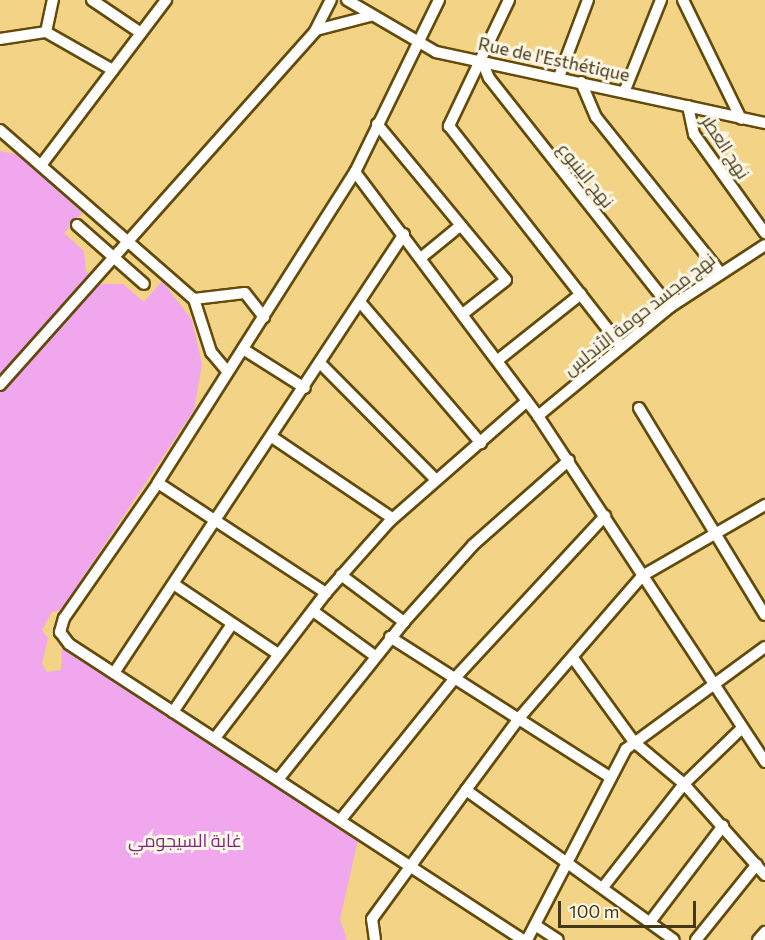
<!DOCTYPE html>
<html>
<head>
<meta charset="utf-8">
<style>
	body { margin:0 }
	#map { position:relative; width:765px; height:940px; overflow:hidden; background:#f3d386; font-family:Commissioner,Cairo,sans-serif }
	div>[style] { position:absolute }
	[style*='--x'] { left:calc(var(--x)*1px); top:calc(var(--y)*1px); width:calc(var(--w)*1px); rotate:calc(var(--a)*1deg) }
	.green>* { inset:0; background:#f0a7ed }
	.roads { filter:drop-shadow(2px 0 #624b0b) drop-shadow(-2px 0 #624b0b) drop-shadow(0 2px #624b0b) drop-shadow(0 -2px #624b0b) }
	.minor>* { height:10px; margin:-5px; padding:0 5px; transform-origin:5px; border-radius:5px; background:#fff }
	span { translate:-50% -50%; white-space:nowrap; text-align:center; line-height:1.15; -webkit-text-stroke:6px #fdf7e8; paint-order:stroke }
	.street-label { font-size:18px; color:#453818 }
	.park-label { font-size:18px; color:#7c287c }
	.scale { position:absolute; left:558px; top:901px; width:138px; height:27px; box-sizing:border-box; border:3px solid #453818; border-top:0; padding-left:8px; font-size:18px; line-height:21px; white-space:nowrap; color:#453818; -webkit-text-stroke:4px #fdf7e8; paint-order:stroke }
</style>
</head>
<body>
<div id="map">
	<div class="green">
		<div style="clip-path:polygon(0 151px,24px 156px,82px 213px,64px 233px,84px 251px,86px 271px,98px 284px,123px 284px,144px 302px,162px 281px,192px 320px,202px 364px,194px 410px,61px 610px,52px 612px,42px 630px,48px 638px,42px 664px,47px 672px,61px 670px,62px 647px,361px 827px,340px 919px,347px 940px,0 940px)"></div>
	</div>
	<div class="roads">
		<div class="minor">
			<div style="--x:92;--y:0;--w:59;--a:34"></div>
			<div style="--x:347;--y:0;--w:103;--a:30.3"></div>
			<div style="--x:436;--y:52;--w:337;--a:12.2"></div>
			<div style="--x:439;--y:0;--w:191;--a:116"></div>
			<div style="--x:355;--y:172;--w:368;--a:122.4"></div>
			<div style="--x:158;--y:483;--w:165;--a:124.8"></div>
			<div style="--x:64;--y:618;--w:15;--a:106"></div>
			<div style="--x:60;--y:632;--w:15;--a:53"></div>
			<div style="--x:69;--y:644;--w:542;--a:33.1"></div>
			<div style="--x:509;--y:0;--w:140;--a:115.5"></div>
			<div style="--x:449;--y:126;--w:279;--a:52"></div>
			<div style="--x:683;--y:0;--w:132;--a:64"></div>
			<div style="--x:316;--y:30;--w:56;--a:-14.5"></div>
			<div style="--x:46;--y:32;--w:33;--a:-78"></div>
			<div style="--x:0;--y:39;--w:47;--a:-8.7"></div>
			<div style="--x:46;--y:32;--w:77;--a:29.6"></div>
			<div style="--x:482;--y:61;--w:18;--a:68"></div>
			<div style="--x:489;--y:78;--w:292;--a:51.7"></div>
			<div style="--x:559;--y:77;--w:82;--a:-69.4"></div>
			<div style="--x:581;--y:82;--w:38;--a:67"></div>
			<div style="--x:596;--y:117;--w:197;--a:51.4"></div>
			<div style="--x:625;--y:90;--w:97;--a:-68.2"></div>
			<div style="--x:688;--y:106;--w:29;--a:78"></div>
			<div style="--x:694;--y:134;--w:122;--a:54.4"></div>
			<div style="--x:377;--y:124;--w:202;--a:50.4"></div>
			<div style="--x:506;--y:280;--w:53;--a:141.8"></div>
			<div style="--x:0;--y:130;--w:257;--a:41.1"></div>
			<div style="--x:194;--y:299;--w:56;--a:72.2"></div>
			<div style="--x:211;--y:352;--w:25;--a:50"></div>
			<div style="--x:42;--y:164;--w:206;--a:-52.9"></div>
			<div style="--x:355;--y:172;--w:305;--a:53.1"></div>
			<div style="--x:538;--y:416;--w:414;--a:56.7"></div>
			<div style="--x:77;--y:225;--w:89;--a:41.4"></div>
			<div style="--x:422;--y:257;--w:50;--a:-39.4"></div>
			<div style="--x:194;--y:299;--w:51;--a:-6.7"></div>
			<div style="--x:245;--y:293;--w:31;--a:52"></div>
			<div style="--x:360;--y:302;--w:186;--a:49.4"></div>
			<div style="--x:243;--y:349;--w:73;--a:32.2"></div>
			<div style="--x:498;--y:360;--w:106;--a:-38.5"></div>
			<div style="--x:321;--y:364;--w:163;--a:45.2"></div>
			<div style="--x:0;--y:385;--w:474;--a:-48.3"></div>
			<div style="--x:315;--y:31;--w:35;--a:-63"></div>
			<div style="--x:639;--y:408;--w:242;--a:58.7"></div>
			<div style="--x:538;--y:416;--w:171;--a:-39.5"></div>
			<div style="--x:670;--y:307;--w:113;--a:-33.1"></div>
			<div style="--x:272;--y:437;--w:145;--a:34"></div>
			<div style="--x:158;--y:483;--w:201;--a:33.2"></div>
			<div style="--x:341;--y:575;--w:79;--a:36.7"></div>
			<div style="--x:175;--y:585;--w:124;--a:33.8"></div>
			<div style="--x:313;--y:611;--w:77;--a:36"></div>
			<div style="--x:390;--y:637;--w:261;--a:32.5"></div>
			<div style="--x:573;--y:658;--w:104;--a:54"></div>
			<div style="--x:634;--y:742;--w:65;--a:40"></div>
			<div style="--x:684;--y:784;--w:122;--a:48.3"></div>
			<div style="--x:114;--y:673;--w:526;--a:-56.55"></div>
			<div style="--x:173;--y:712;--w:106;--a:-56.2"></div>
			<div style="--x:215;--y:738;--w:183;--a:-52.6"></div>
			<div style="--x:326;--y:593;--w:96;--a:-48.4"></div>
			<div style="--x:390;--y:521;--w:182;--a:-41.2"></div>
			<div style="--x:280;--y:777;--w:198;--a:-51.3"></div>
			<div style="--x:404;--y:622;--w:103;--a:-48.1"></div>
			<div style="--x:473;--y:545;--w:128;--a:-41.5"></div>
			<div style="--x:466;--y:790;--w:256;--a:35.8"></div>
			<div style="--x:342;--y:818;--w:180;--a:-51.1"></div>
			<div style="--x:455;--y:678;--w:221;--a:-47.2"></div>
			<div style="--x:604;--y:886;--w:130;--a:-51.9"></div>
			<div style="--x:684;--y:784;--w:78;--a:-44"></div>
			<div style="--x:650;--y:922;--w:121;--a:-52.8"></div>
			<div style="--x:535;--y:925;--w:27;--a:33"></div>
			<div style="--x:375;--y:940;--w:21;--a:-98"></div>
			<div style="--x:372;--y:919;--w:160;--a:-53.9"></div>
			<div style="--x:466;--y:790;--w:91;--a:-53.5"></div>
			<div style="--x:520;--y:717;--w:186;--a:-49.1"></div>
			<div style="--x:642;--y:576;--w:142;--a:-30"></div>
			<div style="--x:527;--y:940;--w:215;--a:-62.6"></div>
			<div style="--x:626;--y:749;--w:172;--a:-36.3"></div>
			<div style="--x:696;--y:940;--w:97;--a:-51.2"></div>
			<div style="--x:758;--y:940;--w:11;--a:-49"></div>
		</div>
	</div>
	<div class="street-label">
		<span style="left:554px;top:59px;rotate:12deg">Rue de l'Esthétique</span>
		<span style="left:726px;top:147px;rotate:57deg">نهج العطر</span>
		<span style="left:586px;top:175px;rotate:51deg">نهج الينبوع</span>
		<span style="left:639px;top:314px;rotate:-38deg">نهج مجسد حومة الأندلس</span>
	</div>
	<div class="park-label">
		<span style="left:185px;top:840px">غابة السيجومي</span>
	</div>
	<div class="scale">100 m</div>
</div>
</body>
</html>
